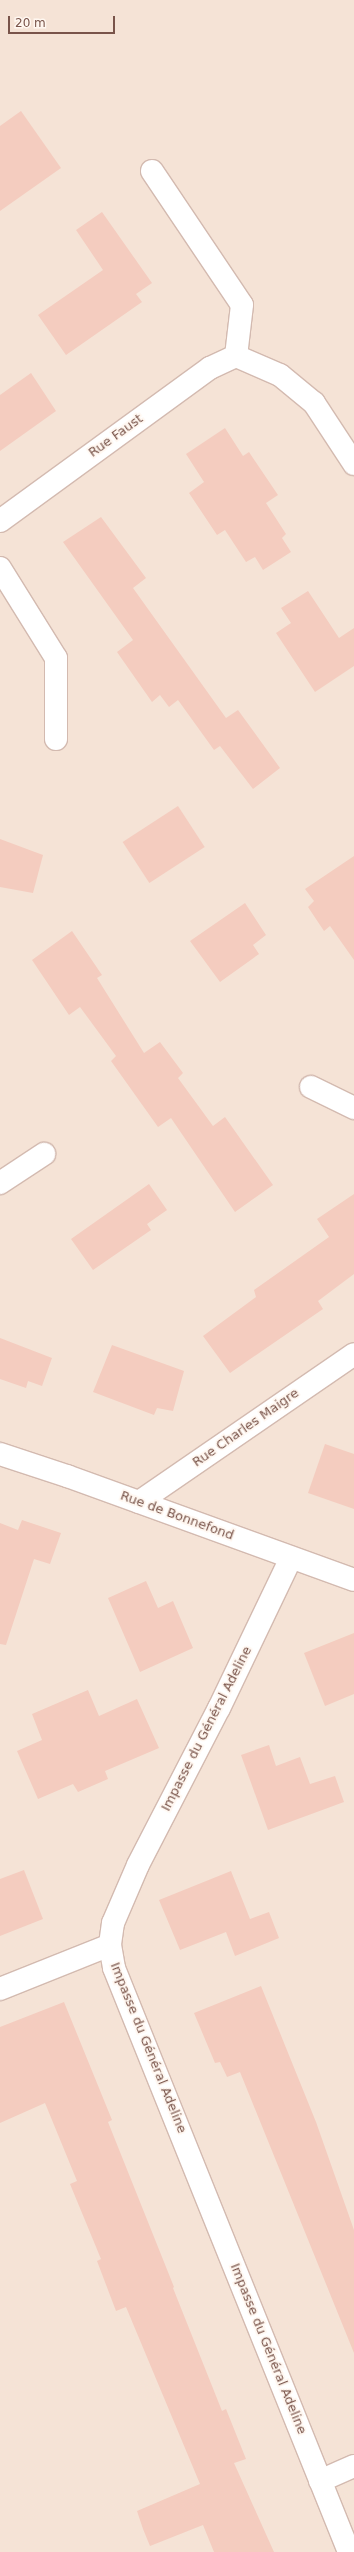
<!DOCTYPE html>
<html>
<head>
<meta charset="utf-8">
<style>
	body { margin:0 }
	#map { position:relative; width:354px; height:2552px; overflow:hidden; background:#fdf2e8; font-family:"DejaVu Sans",sans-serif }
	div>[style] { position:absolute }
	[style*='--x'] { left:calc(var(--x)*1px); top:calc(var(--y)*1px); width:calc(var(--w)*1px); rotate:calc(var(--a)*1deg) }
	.residential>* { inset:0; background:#f5e3d6; transform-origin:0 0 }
	.building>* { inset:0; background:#f4ccbf; transform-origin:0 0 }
	.roads { filter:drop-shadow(1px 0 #d3bab0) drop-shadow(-1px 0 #d3bab0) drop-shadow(0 1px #d3bab0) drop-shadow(0 -1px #d3bab0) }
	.minor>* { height:22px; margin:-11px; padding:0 11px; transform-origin:11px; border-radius:11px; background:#fff }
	span { translate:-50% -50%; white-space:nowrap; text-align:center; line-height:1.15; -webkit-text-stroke:3.5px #fff7f0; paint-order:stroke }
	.street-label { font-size:13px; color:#79544a }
	.scale { position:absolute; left:8px; top:16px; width:107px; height:18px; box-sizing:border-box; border:2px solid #79544a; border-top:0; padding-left:5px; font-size:12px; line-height:14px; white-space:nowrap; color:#79544a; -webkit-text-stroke:3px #fff7f0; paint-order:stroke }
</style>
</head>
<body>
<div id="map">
	<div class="residential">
		<div style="left:0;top:0;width:354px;height:2552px"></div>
	</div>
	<div class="building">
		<div style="clip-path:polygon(21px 111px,61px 168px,0 211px,0 126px)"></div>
		<div style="clip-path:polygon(102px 212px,152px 283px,136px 294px,142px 302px,66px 355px,38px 315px,103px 270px,76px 230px)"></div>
		<div style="clip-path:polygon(31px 373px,56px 411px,0 451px,0 395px)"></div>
		<div style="clip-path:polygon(225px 428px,243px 456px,249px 452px,278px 495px,266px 503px,286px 534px,282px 538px,291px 552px,263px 570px,255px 557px,246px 562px,225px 530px,217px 535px,189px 493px,204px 482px,186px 454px)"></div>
		<div style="clip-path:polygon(101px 517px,146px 578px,133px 588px,226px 718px,238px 710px,280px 768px,253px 789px,220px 746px,214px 750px,178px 700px,169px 707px,160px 695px,152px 702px,117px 652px,133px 640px,63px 542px)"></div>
		<div style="clip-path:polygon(308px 591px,339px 638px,354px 628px,354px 666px,315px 692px,276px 633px,291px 623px,281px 608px)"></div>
		<div style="left:178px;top:806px;width:49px;height:66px;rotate:57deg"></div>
		<div style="clip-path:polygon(0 839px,43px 855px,33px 893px,0 887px)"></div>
		<div style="clip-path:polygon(354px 856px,354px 960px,330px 926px,324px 931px,308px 907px,314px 901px,305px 889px)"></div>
		<div style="clip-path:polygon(245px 903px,266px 935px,253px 945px,259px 954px,220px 982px,190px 941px)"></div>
		<div style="clip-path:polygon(72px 931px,102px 975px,97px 978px,144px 1053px,160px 1042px,183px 1073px,178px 1078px,213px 1126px,225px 1117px,273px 1185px,235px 1212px,171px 1118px,158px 1127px,111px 1061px,116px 1056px,80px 1007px,69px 1015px,32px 960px)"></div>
		<div style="clip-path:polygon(149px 1184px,167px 1210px,147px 1224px,151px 1230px,93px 1270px,71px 1239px)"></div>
		<div style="clip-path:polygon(354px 1194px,354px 1274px,318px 1301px,323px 1309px,230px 1373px,203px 1336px,256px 1297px,254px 1290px,329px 1237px,317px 1219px)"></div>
		<div style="clip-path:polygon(0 1338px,52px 1358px,42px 1386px,28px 1381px,26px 1388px,0 1379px)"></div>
		<div style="clip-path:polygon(112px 1345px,184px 1371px,173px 1411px,157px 1408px,154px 1415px,93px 1392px)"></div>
		<div style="clip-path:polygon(325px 1444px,354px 1454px,354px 1509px,308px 1493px)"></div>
		<div style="clip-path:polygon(22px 1520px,61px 1533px,50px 1564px,34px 1559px,6px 1645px,0 1644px,0 1523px,18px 1530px)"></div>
		<div style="clip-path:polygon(146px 1581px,158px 1608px,173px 1601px,193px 1648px,140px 1672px,108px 1598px)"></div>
		<div style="clip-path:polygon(354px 1633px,354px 1694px,325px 1706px,304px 1653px)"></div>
		<div style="clip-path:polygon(88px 1690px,99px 1716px,137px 1699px,159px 1748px,105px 1771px,108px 1779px,78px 1792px,73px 1784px,38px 1799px,17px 1751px,42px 1740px,32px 1714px)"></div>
		<div style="clip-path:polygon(269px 1745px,276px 1766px,300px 1757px,310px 1784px,335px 1776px,344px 1802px,268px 1830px,241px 1755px)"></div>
		<div style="clip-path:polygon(24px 1870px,43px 1919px,0 1936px,0 1879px)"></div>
		<div style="clip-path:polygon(231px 1871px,250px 1919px,269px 1912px,279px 1938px,235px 1956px,226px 1932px,180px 1950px,159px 1900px)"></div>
		<div style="clip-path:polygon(261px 1986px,316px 2122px,354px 2230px,354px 2353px,240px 2072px,227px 2077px,220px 2062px,215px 2063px,194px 2013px)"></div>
		<div style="clip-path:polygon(64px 2002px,112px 2120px,108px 2122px,174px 2287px,173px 2288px,222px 2411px,226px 2409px,246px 2459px,234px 2463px,274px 2552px,214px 2552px,203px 2525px,150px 2546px,143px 2529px,137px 2511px,200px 2484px,126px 2307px,116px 2311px,97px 2261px,101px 2259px,70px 2184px,77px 2181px,45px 2103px,0 2123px,0 2027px)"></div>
	</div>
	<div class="roads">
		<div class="minor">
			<div style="--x:152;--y:171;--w:161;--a:56.1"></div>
			<div style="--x:242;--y:305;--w:51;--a:96.7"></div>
			<div style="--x:236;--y:356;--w:48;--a:23.4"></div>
			<div style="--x:280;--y:375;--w:44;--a:39.5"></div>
			<div style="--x:314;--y:403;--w:73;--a:56.7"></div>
			<div style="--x:0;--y:521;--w:260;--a:-36.1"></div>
			<div style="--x:210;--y:368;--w:29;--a:-25"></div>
			<div style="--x:0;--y:568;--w:106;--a:58.1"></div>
			<div style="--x:56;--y:658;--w:81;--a:90"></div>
			<div style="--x:311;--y:1087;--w:48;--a:26"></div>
			<div style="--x:0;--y:1183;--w:53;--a:-33.4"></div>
			<div style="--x:0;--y:1454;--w:71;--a:18.2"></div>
			<div style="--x:67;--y:1476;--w:305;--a:19.9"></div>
			<div style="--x:139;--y:1502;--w:261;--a:-34.5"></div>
			<div style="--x:291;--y:1558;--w:166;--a:115.6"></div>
			<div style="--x:219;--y:1708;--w:177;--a:117.3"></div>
			<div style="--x:138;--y:1865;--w:63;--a:113.3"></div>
			<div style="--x:113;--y:1923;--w:22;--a:98"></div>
			<div style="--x:110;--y:1945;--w:23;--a:80"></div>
			<div style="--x:114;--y:1968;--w:630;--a:68.08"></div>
			<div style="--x:0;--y:1989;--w:118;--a:-21.8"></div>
			<div style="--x:320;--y:2481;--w:37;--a:-24"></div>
		</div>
	</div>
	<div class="street-label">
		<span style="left:116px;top:436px;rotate:-36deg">Rue Faust</span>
		<span style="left:246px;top:1428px;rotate:-35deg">Rue Charles Maigre</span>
		<span style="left:177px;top:1516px;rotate:20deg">Rue de Bonnefond</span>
		<span style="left:207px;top:1729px;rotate:-63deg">Impasse du Général Adeline</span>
		<span style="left:148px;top:2048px;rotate:68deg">Impasse du Général Adeline</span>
		<span style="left:268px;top:2349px;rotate:68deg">Impasse du Général Adeline</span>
	</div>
	<div class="scale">20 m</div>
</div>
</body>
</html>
